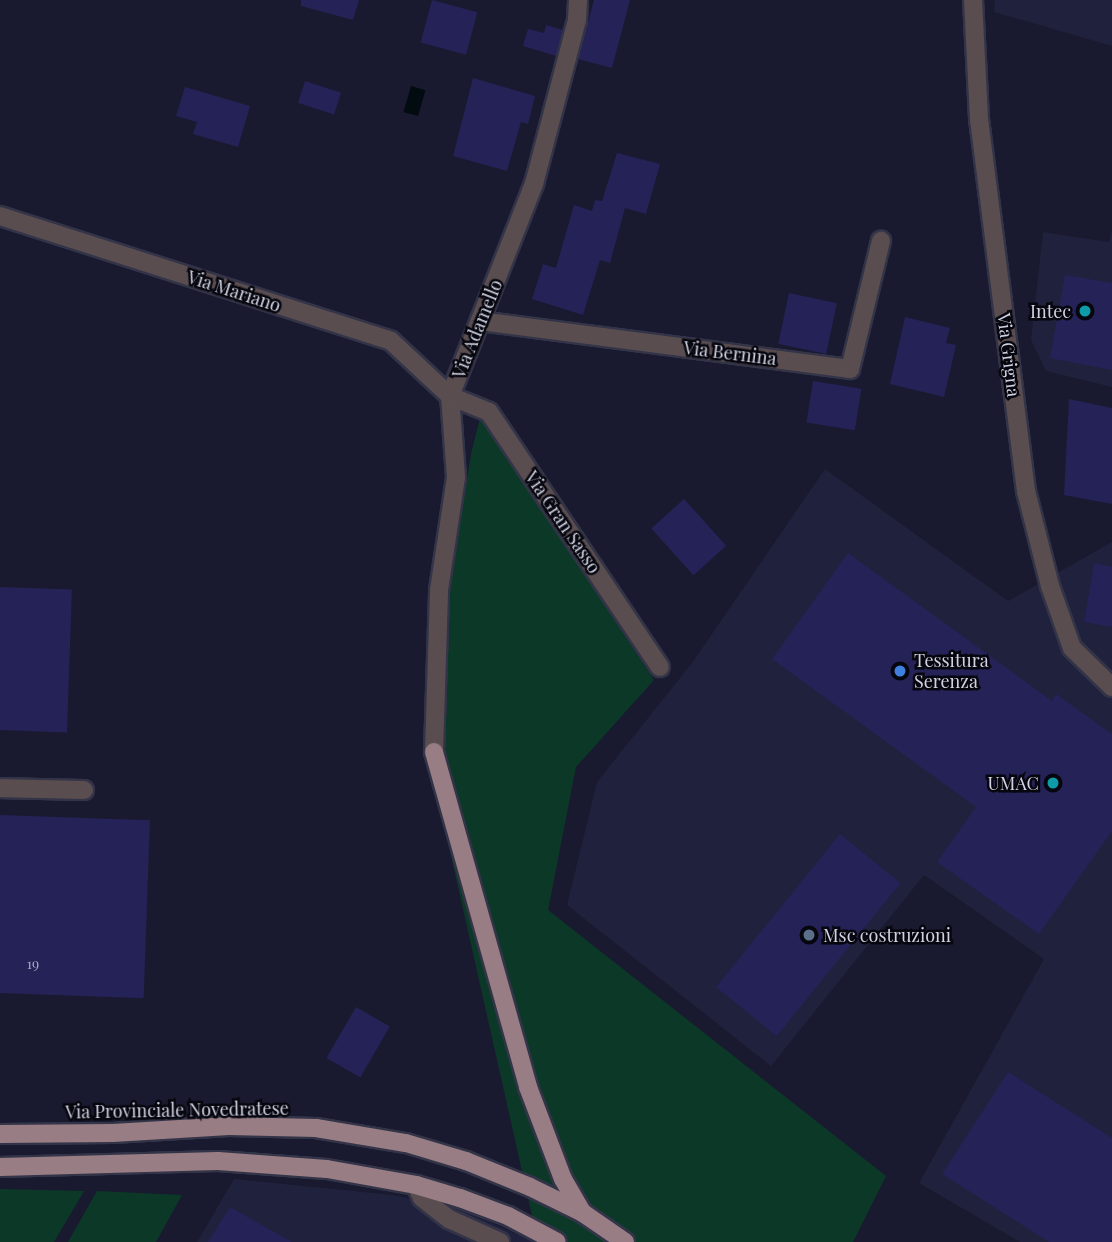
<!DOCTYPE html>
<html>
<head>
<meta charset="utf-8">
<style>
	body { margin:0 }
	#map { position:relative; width:1112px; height:1242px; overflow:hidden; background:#191a2f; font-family:"Playfair Display",serif }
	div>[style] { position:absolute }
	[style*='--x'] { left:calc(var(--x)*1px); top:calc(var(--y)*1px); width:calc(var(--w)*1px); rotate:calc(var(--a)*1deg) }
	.built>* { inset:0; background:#20213c }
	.green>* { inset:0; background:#0c3927 }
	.water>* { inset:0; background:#020b0f; transform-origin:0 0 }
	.building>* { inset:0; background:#252257; transform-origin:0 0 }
	.roads { filter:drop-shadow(2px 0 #333448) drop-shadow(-2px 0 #333448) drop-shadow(0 2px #333448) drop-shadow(0 -2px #333448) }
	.minor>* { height:18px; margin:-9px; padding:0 9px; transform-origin:9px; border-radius:9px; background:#5a4d50 }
	.major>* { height:18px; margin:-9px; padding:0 9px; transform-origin:9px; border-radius:9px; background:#987d84 }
	.dots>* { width:19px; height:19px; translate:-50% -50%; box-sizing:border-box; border:4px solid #06060f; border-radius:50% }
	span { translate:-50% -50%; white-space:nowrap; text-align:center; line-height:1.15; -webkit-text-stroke:5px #06060f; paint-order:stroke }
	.number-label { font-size:14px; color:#a5a6be }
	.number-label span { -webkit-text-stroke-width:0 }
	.street-label { font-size:18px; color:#d0d2e1 }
	.poi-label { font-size:18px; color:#d0d2e1 }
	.right { translate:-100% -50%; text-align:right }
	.left { translate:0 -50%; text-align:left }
</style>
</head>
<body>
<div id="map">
	<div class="built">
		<div style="clip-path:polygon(995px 0,1112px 0,1112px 46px,994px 12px)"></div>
		<div style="clip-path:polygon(1112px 230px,1112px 387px,1046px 371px,1031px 340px,1043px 232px,1109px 242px)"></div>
		<div style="clip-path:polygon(825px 469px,1008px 601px,1112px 542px,1112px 1242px,1020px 1242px,919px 1183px,1044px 959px,924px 875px,771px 1066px,567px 905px,597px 782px,692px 663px)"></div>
		<div style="clip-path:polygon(234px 1179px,393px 1195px,462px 1209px,533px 1242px,197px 1242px)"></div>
	</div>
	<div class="green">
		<div style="clip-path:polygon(480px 418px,654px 680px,576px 767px,548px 910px,886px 1176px,853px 1242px,538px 1242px,425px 740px,471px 454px)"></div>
		<div style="clip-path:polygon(0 1189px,84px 1191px,54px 1242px,0 1242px)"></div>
		<div style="clip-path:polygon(97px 1191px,182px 1195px,156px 1242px,68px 1242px)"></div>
	</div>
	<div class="water">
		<div style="left:411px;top:86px;width:15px;height:27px;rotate:16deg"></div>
	</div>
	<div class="building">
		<div style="clip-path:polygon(301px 0,359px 0,353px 20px,301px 6px)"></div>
		<div style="left:432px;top:0;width:47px;height:44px;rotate:15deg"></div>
		<div style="clip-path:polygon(594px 0,630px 0,612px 68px,578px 59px)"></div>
		<div style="clip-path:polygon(546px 25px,563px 30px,556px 56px,523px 46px,528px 29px,544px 33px)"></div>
		<div style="clip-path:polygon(473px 78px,535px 96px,528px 124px,521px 122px,507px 171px,453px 156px)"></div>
		<div style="left:305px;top:81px;width:38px;height:23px;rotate:18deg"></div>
		<div style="clip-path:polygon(185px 87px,250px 106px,238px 147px,193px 134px,197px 122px,176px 116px)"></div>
		<div style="clip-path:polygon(617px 153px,660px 164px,646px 214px,625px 208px,610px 263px,600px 260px,583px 315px,532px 299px,543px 264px,556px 268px,574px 205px,592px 211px,595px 200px,602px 201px)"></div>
		<div style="clip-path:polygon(1065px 275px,1112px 283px,1112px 370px,1050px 358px)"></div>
		<div style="left:789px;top:293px;width:49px;height:52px;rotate:12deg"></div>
		<div style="clip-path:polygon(905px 317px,950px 328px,946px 343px,956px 345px,944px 397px,890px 384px)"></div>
		<div style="left:813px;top:381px;width:49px;height:42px;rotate:9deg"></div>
		<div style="clip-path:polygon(1069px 399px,1112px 408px,1112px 504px,1064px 495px)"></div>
		<div style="left:684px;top:499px;width:63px;height:44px;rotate:48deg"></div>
		<div style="clip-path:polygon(848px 553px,1052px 701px,1056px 694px,1112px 734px,1112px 831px,1039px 934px,937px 862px,976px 807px,772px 659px)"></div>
		<div style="clip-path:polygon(1094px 563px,1112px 567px,1112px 627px,1084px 622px)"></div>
		<div style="left:0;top:587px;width:72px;height:143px;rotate:2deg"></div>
		<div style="left:0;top:815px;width:150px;height:178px;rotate:2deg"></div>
		<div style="left:840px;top:834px;width:78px;height:197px;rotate:39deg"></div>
		<div style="left:356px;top:1007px;width:39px;height:59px;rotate:30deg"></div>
		<div style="clip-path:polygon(1008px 1072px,1112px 1138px,1112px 1242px,1049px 1242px,942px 1174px)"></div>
		<div style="clip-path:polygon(230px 1207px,292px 1242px,208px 1242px)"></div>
	</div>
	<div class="roads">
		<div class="minor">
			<div style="--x:973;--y:0;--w:119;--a:87.1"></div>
			<div style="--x:979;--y:119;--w:375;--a:82.8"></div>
			<div style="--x:1026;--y:491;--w:98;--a:75.8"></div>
			<div style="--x:1050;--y:586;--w:66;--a:70.5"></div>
			<div style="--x:1072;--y:648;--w:56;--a:44.3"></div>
			<div style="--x:0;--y:216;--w:410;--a:17.7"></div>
			<div style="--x:391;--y:341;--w:81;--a:43"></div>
			<div style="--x:450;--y:396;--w:42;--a:22.3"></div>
			<div style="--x:489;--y:412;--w:307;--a:56.2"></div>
			<div style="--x:480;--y:321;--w:373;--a:7.4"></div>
			<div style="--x:850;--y:369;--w:132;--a:-76.4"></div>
			<div style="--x:434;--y:752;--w:162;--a:-88.2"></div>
			<div style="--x:439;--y:590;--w:114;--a:-81.4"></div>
			<div style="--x:456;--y:477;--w:81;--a:-94.2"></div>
			<div style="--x:450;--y:396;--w:228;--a:-68.4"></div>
			<div style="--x:534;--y:184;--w:170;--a:-75.3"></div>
			<div style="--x:577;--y:20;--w:20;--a:-87"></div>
			<div style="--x:0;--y:788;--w:84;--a:1.4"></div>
			<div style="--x:416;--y:1185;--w:14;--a:65"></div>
			<div style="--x:422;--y:1198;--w:34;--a:38"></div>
			<div style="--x:449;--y:1219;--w:56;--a:24.3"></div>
		</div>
		<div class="major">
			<div style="--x:434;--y:752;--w:348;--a:74.3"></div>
			<div style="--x:528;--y:1087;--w:98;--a:69.2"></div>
			<div style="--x:563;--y:1179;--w:39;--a:60"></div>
			<div style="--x:0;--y:1134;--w:113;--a:-0.5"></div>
			<div style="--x:113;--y:1133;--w:116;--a:-3.5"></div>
			<div style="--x:229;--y:1126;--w:87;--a:1.3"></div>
			<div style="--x:316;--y:1128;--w:91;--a:9.5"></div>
			<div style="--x:406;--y:1143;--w:63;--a:16.7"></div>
			<div style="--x:466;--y:1161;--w:69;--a:22.1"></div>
			<div style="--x:530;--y:1187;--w:59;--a:26.1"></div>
			<div style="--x:583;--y:1213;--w:51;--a:34.6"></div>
			<div style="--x:0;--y:1167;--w:218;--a:-1.6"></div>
			<div style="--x:218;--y:1161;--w:109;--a:4.2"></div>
			<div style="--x:327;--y:1169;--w:90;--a:10.2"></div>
			<div style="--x:416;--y:1185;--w:46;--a:16.5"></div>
			<div style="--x:460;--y:1198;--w:51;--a:20.6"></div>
			<div style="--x:508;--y:1216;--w:55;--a:28"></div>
		</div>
	</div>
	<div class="dots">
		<div style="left:1085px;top:311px;background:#0f9aa8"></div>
		<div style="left:900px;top:671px;background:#3f7fe0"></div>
		<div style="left:1053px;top:783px;background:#0f9aa8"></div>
		<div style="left:809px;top:935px;background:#5c6f8a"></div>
	</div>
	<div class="number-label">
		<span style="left:33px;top:964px">19</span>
	</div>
	<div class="street-label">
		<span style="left:234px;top:291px;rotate:18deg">Via Mariano</span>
		<span style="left:477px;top:329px;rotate:-68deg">Via Adamello</span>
		<span style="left:730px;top:353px;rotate:7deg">Via Bernina</span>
		<span style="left:1009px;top:355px;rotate:83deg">Via Grigna</span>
		<span style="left:563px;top:522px;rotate:56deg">Via Gran Sasso</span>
		<span style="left:177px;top:1110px;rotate:-1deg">Via Provinciale Novedratese</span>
	</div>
	<div class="poi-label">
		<span class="right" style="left:1071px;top:311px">Intec</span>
		<span class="left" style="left:914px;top:671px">Tessitura<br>Serenza</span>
		<span class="right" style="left:1039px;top:783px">UMAC</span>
		<span class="left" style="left:823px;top:935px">Msc costruzioni</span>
	</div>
</div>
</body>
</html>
